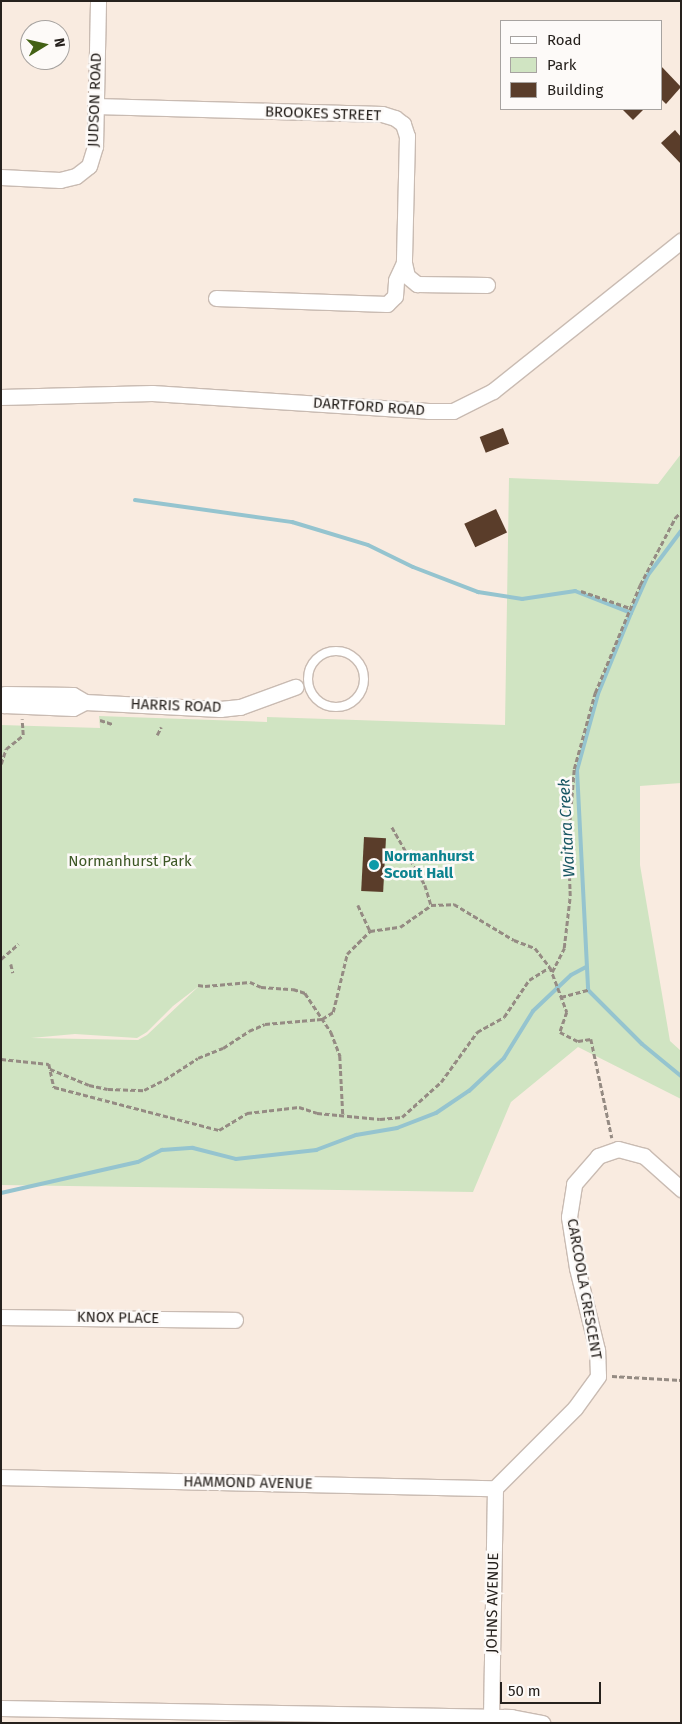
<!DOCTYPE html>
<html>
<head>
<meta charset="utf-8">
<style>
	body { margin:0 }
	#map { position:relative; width:682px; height:1724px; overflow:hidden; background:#f9ebe0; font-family:"Fira Sans",sans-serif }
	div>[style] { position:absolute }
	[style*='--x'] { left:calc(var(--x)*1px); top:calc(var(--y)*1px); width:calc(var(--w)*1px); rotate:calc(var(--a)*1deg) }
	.green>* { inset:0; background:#d0e4c2 }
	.stream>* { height:4px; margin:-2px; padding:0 2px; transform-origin:2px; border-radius:2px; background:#95c4cf }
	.building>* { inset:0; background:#5a3d2a; transform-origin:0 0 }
	.path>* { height:2.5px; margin-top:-1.25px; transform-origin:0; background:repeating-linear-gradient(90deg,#958b83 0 5px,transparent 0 7.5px) }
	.roads { filter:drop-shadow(1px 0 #c9bbb2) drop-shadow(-1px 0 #c9bbb2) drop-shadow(0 1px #c9bbb2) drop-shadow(0 -1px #c9bbb2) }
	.service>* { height:8px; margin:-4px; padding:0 4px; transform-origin:4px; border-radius:4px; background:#fff }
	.service>.ring { margin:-4px; padding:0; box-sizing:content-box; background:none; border:8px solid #fff; border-radius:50% }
	.minor>* { height:15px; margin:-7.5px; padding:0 7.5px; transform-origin:7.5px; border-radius:7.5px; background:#fff }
	.dots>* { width:14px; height:14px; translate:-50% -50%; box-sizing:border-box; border:2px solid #fdfaf8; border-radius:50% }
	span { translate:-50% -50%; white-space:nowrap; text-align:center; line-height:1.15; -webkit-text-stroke:5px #fdfaf8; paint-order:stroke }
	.street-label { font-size:15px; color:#26211d }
	.culture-label { font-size:15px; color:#0d838f; font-weight:700 }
	.left { translate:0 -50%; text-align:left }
	.park-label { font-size:15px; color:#3d5725 }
	.water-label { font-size:16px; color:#165562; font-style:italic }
	.frame { position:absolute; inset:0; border:2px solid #26211d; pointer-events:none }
	.legend { position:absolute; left:500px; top:20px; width:162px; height:90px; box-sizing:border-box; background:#fdfaf8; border:1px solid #a7a3a0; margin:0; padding:6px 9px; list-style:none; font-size:15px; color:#26211d }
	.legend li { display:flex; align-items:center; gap:10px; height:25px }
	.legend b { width:25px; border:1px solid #a7a3a0 }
	.north { position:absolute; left:20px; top:20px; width:50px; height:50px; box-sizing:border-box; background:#fdfaf8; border:1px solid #a7a3a0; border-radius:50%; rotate:81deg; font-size:14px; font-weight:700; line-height:20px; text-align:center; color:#26211d }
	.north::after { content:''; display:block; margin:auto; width:18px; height:22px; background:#436114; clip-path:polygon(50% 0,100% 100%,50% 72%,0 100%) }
	.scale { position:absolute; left:500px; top:1682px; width:101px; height:22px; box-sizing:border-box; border:2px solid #26211d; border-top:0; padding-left:6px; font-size:15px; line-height:18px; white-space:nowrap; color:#26211d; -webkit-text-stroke:4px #fdfaf8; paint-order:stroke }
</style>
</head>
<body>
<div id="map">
	<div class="green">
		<div style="clip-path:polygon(evenodd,681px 454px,681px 783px,640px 786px,640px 865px,670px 1041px,681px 1051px,681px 1099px,578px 1047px,511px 1102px,473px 1192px,1px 1185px,1px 725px,100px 728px,99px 716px,267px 722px,267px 717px,505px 725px,509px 478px,658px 484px,681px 454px,199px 986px,147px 1035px,138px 1040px,31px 1038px,75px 1034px,137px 1038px,147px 1032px,173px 1006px,199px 986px)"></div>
	</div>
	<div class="stream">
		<div style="--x:135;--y:500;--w:159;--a:8"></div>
		<div style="--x:292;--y:522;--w:79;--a:16.8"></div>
		<div style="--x:368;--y:545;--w:50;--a:26.1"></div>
		<div style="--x:413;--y:567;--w:70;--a:21"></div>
		<div style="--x:478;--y:592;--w:45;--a:9"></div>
		<div style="--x:522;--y:599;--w:54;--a:-8.6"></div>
		<div style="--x:575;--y:591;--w:60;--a:21.4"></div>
		<div style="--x:681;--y:531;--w:55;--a:126.9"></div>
		<div style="--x:648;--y:575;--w:42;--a:114.1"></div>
		<div style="--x:631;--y:613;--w:87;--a:112.2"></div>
		<div style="--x:598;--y:694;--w:79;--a:105.4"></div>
		<div style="--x:577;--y:770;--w:220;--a:87.1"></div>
		<div style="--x:588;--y:990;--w:76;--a:45"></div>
		<div style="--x:642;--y:1044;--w:50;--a:39.4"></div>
		<div style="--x:1;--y:1193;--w:140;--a:-12.8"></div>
		<div style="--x:138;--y:1162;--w:27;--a:-27"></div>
		<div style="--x:162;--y:1150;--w:31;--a:-4"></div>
		<div style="--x:193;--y:1148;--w:44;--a:14.3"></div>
		<div style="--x:236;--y:1159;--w:81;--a:-6.4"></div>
		<div style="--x:316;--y:1150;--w:43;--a:-20.6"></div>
		<div style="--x:356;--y:1135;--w:42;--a:-9.7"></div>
		<div style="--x:397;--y:1128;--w:42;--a:-21"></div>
		<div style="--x:436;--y:1113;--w:40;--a:-34"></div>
		<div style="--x:469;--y:1091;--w:48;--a:-43.3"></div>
		<div style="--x:504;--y:1058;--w:55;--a:-58.3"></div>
		<div style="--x:533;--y:1011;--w:52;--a:-43.5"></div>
		<div style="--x:571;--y:975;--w:17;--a:-28"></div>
	</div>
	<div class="building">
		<div style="clip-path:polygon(661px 66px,681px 87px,666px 104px,661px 99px)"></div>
		<div style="clip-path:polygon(622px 109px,644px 109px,633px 120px)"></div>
		<div style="clip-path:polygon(675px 130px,681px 137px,681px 164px,661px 143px)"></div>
		<div style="left:503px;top:428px;width:17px;height:25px;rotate:69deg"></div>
		<div style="left:496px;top:509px;width:26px;height:35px;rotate:65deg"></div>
		<div style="left:364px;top:837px;width:22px;height:54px;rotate:3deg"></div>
	</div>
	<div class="path">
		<div style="--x:581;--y:591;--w:52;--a:19.1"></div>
		<div style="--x:100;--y:720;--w:13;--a:18"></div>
		<div style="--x:157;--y:735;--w:9;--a:-63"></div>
		<div style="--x:1;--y:764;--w:16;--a:-72"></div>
		<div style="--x:6;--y:749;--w:22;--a:-39"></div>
		<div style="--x:23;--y:735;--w:16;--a:-94"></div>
		<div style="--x:392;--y:827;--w:67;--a:60.4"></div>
		<div style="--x:425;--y:885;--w:21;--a:73"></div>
		<div style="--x:431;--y:905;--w:23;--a:-2"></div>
		<div style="--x:454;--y:904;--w:70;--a:31"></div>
		<div style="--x:514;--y:940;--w:22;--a:21"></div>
		<div style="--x:535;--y:948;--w:24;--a:52"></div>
		<div style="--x:550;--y:967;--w:48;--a:69.3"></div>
		<div style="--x:567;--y:1012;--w:21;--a:109"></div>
		<div style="--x:560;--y:1032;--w:20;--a:27"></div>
		<div style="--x:578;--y:1041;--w:13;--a:-9"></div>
		<div style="--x:591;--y:1039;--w:101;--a:78"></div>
		<div style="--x:358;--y:905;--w:29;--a:65"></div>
		<div style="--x:1;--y:959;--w:23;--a:-41"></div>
		<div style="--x:11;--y:964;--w:9;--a:77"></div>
		<div style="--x:552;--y:972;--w:27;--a:-63"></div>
		<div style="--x:564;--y:948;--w:52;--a:-83.4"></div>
		<div style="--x:570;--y:896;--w:54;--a:-92.1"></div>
		<div style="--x:568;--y:842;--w:73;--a:-85.3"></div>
		<div style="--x:574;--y:769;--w:79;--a:-74.6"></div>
		<div style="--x:595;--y:693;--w:117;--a:-67.4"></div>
		<div style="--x:640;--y:585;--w:76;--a:-62.4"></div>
		<div style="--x:675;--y:518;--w:8;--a:-45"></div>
		<div style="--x:198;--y:985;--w:7;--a:8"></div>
		<div style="--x:205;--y:986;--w:45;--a:-5.1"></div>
		<div style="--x:250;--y:982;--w:12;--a:24"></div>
		<div style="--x:261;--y:987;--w:32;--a:4"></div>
		<div style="--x:293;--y:989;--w:13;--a:18"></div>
		<div style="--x:305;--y:993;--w:47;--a:56.3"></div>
		<div style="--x:331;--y:1032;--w:26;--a:69"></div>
		<div style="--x:340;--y:1056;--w:59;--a:87.1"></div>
		<div style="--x:561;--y:997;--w:28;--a:-15"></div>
		<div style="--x:1;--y:1059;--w:48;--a:5.9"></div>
		<div style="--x:49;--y:1064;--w:24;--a:78"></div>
		<div style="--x:54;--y:1087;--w:171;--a:14.6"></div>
		<div style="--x:219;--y:1130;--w:33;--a:-31"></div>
		<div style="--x:247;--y:1113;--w:52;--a:-6.6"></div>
		<div style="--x:299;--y:1107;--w:19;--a:18"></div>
		<div style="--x:317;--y:1113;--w:63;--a:5.4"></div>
		<div style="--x:380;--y:1119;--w:22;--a:-5"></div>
		<div style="--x:402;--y:1117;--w:52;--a:-41.9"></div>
		<div style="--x:441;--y:1082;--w:62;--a:-54.2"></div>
		<div style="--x:477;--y:1032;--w:31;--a:-29"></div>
		<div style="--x:504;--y:1017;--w:45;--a:-56"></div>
		<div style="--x:529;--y:980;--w:25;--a:-32"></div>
		<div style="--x:50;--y:1069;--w:42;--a:22.3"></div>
		<div style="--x:89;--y:1085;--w:19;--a:12"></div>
		<div style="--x:108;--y:1089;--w:36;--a:2"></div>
		<div style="--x:144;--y:1090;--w:22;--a:-27"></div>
		<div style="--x:164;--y:1080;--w:40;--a:-32.9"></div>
		<div style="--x:198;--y:1058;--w:27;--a:-22"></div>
		<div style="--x:223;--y:1048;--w:31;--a:-33"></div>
		<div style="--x:249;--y:1031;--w:17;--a:-24"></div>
		<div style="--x:265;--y:1024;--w:57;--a:-5"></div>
		<div style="--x:322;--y:1019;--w:13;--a:-32"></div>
		<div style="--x:333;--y:1012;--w:60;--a:-76.4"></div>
		<div style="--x:347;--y:954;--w:33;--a:-45"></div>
		<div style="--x:370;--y:931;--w:30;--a:-8"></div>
		<div style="--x:400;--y:927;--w:38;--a:-35"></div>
		<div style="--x:612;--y:1376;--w:69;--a:3.3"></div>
	</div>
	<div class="roads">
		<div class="service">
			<div class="ring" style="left:308px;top:651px;width:48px;height:48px"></div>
		</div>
		<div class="minor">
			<div style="--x:95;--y:106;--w:287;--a:1.6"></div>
			<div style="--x:382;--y:114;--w:14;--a:17"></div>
			<div style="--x:395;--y:118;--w:10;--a:37"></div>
			<div style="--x:403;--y:124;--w:13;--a:72"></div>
			<div style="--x:407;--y:136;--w:127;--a:91.4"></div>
			<div style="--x:404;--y:263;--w:13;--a:77"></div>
			<div style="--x:407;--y:276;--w:13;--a:39"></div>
			<div style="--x:417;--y:284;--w:70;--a:0.8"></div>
			<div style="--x:1;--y:177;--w:59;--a:2.9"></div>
			<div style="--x:60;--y:180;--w:16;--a:-14"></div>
			<div style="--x:76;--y:176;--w:16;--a:-38"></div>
			<div style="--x:89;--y:166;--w:21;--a:-73"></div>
			<div style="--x:95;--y:146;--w:145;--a:-88.8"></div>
			<div style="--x:216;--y:298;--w:171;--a:2"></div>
			<div style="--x:387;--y:304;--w:11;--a:-45"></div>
			<div style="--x:395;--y:296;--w:16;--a:-86"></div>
			<div style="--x:396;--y:280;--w:19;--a:-65"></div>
			<div style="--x:1;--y:397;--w:151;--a:-1.5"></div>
			<div style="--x:152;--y:393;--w:277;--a:3.7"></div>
			<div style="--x:428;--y:411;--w:25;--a:0"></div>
			<div style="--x:453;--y:411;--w:45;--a:-26.6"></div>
			<div style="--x:493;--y:391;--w:241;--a:-38.6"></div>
			<div style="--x:1;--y:696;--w:4;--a:-27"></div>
			<div style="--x:5;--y:694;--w:68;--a:0.8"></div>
			<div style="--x:73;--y:695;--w:14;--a:30"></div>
			<div style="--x:1;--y:703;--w:4;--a:34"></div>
			<div style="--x:4;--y:705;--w:69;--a:2.5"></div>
			<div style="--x:73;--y:708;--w:13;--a:-27"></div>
			<div style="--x:85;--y:702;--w:135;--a:3"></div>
			<div style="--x:220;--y:709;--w:20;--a:-6"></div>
			<div style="--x:240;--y:707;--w:59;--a:-20"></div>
			<div style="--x:1;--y:1317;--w:234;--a:0.7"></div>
			<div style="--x:1;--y:1477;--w:494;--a:1.3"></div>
			<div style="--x:495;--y:1488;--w:113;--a:-45"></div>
			<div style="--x:575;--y:1408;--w:39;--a:-54"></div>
			<div style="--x:598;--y:1376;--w:26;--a:-92"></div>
			<div style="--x:597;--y:1350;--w:84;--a:-103.7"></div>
			<div style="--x:577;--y:1268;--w:52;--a:-98.9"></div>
			<div style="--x:569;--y:1217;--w:33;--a:-81"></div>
			<div style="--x:574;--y:1184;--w:37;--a:-49"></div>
			<div style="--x:598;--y:1156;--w:21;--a:-19"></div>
			<div style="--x:618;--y:1149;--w:27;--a:15"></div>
			<div style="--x:644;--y:1156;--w:50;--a:41.7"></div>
			<div style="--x:1;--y:1708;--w:510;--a:1.01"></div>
			<div style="--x:511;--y:1717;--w:32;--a:11"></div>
			<div style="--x:491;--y:1717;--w:229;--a:-89"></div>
		</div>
	</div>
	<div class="dots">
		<div style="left:374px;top:865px;background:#0f9aa8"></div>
	</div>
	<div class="street-label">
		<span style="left:95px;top:100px;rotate:-88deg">JUDSON ROAD</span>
		<span style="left:323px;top:114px;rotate:2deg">BROOKES STREET</span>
		<span style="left:369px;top:407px;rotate:4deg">DARTFORD ROAD</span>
		<span style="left:176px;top:706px;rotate:2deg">HARRIS ROAD</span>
		<span style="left:584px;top:1289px;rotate:80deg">CARCOOLA CRESCENT</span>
		<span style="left:118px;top:1318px;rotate:1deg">KNOX PLACE</span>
		<span style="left:248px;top:1483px;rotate:1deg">HAMMOND AVENUE</span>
		<span style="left:493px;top:1603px;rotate:-89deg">JOHNS AVENUE</span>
	</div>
	<div class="culture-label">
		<span class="left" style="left:384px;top:865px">Normanhurst<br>Scout Hall</span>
	</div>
	<div class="park-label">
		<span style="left:130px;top:862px">Normanhurst Park</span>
	</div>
	<div class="water-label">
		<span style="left:567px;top:828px;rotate:-93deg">Waitara Creek</span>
	</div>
	<div class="frame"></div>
	<ul class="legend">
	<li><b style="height:6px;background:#fff"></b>Road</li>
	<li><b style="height:14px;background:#d0e4c2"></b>Park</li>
	<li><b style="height:14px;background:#5a3d2a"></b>Building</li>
	</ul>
	<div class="north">N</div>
	<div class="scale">50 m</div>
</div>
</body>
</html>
